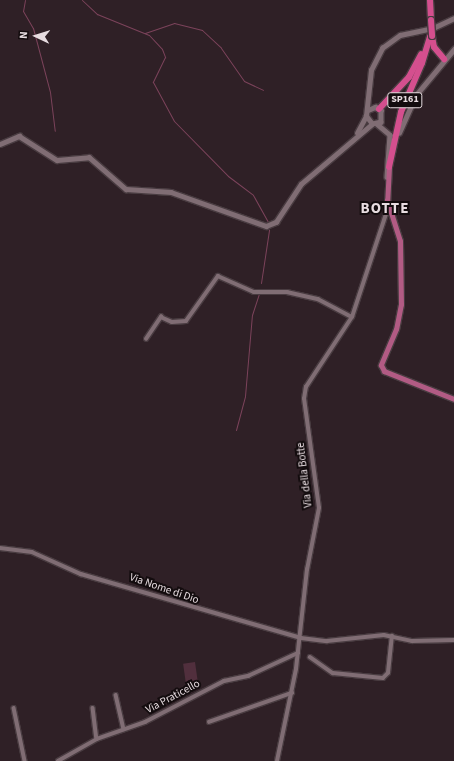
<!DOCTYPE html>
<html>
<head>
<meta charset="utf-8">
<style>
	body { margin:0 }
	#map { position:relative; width:454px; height:761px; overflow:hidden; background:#2f2026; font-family:"Source Sans 3",sans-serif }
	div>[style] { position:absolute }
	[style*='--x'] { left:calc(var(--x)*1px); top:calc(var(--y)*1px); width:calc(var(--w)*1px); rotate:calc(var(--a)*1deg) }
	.green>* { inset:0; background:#512f3d; transform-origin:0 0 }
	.stream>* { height:1px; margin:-0.5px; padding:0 0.5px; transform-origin:0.5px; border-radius:0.5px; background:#7c435b }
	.roads { filter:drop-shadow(1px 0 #493c41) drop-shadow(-1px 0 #493c41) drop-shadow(0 1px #493c41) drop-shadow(0 -1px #493c41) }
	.street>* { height:3.5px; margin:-1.75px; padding:0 1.75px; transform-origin:1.75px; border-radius:1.75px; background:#806d74 }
	.secondary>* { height:4.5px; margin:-2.25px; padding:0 2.25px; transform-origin:2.25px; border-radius:2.25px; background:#806d74 }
	.primary>* { height:5px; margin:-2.5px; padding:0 2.5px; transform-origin:2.5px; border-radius:2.5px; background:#b25b84 }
	.highway>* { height:6px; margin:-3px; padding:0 3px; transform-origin:3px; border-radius:3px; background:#d44f8e }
	.bridges { filter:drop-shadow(1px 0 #493c41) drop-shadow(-1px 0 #493c41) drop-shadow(0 1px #493c41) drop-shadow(0 -1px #493c41) }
	.highway-bridge>* { height:6px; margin:-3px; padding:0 3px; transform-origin:3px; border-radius:3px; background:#d44f8e }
	span { translate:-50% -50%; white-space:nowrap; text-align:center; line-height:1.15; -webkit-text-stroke:4px #130c0e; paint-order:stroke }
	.shield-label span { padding:1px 3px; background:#130c0e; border:1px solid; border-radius:3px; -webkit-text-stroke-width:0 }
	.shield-label { font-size:10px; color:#e7dce0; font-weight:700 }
	.street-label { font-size:11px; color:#e7dce0 }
	.district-label { font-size:15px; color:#e7dce0; font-weight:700; letter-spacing:1px }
	.north { position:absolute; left:16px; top:16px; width:40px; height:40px; -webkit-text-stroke:3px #130c0e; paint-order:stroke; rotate:274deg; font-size:11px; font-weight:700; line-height:16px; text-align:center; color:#e7dce0 }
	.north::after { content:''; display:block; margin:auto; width:14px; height:18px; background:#e7dce0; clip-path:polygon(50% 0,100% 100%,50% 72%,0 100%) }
</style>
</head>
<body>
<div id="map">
	<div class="green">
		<div style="left:195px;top:662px;width:22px;height:12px;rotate:82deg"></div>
	</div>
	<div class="stream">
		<div style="--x:25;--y:0;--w:11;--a:100"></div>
		<div style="--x:23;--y:11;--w:20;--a:60"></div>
		<div style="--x:33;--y:28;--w:66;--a:75.1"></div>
		<div style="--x:50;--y:92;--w:39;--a:83"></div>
		<div style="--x:82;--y:0;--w:21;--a:43"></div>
		<div style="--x:97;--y:14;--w:56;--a:22"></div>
		<div style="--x:149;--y:35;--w:19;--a:47"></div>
		<div style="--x:162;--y:49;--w:9;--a:69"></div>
		<div style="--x:165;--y:57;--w:28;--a:116"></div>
		<div style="--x:153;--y:82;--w:44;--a:61.7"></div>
		<div style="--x:174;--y:121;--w:77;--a:45.5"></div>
		<div style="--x:228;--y:176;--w:31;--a:37"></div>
		<div style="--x:253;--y:195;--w:31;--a:61"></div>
		<div style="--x:145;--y:33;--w:31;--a:-19"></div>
		<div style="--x:174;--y:23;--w:29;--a:14"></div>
		<div style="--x:202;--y:30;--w:26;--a:43"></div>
		<div style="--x:221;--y:48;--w:40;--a:55.1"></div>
		<div style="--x:244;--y:81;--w:21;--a:25"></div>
		<div style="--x:261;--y:283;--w:54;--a:-81.4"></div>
		<div style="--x:236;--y:430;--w:35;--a:-75"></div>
		<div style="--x:245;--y:396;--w:81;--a:-85.1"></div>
		<div style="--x:252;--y:315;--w:22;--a:-72"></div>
	</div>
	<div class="roads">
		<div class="street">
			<div style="--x:146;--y:339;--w:27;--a:-56"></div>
			<div style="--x:161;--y:317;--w:12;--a:24"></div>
			<div style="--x:172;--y:322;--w:14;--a:-4"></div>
			<div style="--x:186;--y:321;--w:55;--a:-54.6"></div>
			<div style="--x:218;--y:276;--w:39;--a:24"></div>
			<div style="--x:254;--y:292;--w:33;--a:0"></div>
			<div style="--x:287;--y:292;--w:32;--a:13"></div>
			<div style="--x:318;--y:299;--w:38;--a:28"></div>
			<div style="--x:0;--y:548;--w:32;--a:7"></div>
			<div style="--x:32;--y:552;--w:54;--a:24.2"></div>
			<div style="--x:81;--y:574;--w:229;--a:16.2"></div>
			<div style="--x:301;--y:638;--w:26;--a:7"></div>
			<div style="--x:327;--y:641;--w:57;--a:-6"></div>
			<div style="--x:384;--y:635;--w:29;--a:12"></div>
			<div style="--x:412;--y:641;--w:42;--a:-1.4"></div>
			<div style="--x:310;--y:657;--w:28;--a:35"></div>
			<div style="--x:333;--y:673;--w:50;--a:5.7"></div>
			<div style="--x:383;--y:678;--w:7;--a:-45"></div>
			<div style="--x:388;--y:673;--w:37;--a:-84"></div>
			<div style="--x:116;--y:695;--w:35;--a:77"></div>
			<div style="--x:14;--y:708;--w:54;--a:78.3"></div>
			<div style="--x:93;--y:708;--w:31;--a:83"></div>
			<div style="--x:209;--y:722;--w:88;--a:-19.3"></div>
			<div style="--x:58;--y:761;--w:45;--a:-29.4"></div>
			<div style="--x:97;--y:739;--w:51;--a:-19.5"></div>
			<div style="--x:145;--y:722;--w:89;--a:-27.4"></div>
			<div style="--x:224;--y:681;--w:25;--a:-12"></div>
			<div style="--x:248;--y:676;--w:55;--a:-24.7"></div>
			<div style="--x:277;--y:761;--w:94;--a:-78.3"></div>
			<div style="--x:296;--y:669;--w:100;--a:-83.7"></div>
			<div style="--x:307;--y:570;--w:63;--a:-79"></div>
			<div style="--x:319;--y:508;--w:110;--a:-97.8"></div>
			<div style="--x:304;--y:399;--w:12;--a:-81"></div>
			<div style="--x:306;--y:387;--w:84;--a:-56.7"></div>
			<div style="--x:352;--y:317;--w:115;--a:-71.7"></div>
		</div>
		<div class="secondary">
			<div style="--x:368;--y:110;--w:8;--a:-23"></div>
			<div style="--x:375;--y:107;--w:7;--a:27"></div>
			<div style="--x:381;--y:110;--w:12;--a:90"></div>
			<div style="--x:381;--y:122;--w:9;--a:167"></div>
			<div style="--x:372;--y:124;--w:10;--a:-127"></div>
			<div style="--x:366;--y:116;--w:46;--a:-83.8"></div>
			<div style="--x:371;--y:70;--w:25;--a:-63"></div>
			<div style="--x:382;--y:48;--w:22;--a:-36"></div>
			<div style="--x:400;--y:35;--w:34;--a:-12"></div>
			<div style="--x:433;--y:28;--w:23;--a:-25"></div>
			<div style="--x:377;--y:124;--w:17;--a:40"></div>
			<div style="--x:390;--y:135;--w:42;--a:94.1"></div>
			<div style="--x:357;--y:133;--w:19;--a:-62"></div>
			<div style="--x:399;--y:133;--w:42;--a:-65.9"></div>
			<div style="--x:416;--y:95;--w:60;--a:-50.4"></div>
			<div style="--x:0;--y:144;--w:21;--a:-23"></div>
			<div style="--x:19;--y:136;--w:45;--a:32.3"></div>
			<div style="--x:57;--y:160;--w:32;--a:-5"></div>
			<div style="--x:89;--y:157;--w:49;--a:40.9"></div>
			<div style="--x:126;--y:189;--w:45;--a:3.8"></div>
			<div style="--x:171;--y:192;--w:101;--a:19.7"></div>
			<div style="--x:266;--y:226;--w:11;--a:-22"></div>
			<div style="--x:276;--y:222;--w:45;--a:-56.7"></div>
			<div style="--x:301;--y:184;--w:93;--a:-40.2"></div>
		</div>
		<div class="primary">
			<div style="--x:389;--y:167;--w:33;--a:93"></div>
			<div style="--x:387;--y:200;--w:43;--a:72.4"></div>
			<div style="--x:400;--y:241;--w:63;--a:89.1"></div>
			<div style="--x:401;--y:304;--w:25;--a:101"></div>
			<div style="--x:396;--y:329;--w:39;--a:113"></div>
			<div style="--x:381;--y:365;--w:7;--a:63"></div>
			<div style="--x:384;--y:371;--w:75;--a:21.8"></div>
		</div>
		<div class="highway">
			<div style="--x:430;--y:0;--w:20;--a:87"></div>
			<div style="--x:432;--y:36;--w:11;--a:80"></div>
			<div style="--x:434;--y:47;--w:16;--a:50"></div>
			<div style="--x:379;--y:109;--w:44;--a:-46.8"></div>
			<div style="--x:409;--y:77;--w:26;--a:-62"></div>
			<div style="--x:389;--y:167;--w:56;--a:-77.7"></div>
			<div style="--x:401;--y:112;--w:53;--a:-66.8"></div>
			<div style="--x:422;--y:63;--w:28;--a:-73"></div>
		</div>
	</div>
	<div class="bridges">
		<div class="highway-bridge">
			<div style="--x:431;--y:20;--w:16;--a:86"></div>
		</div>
	</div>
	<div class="shield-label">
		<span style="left:405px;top:100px">SP161</span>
	</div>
	<div class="street-label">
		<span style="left:305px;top:475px;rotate:-97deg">Via della Botte</span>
		<span style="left:164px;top:589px;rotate:19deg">Via Nome di Dio</span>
		<span style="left:173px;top:697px;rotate:-28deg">Via Praticello</span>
	</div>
	<div class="district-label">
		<span style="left:385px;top:209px">BOTTE</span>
	</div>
	<div class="north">N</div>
</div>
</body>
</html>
